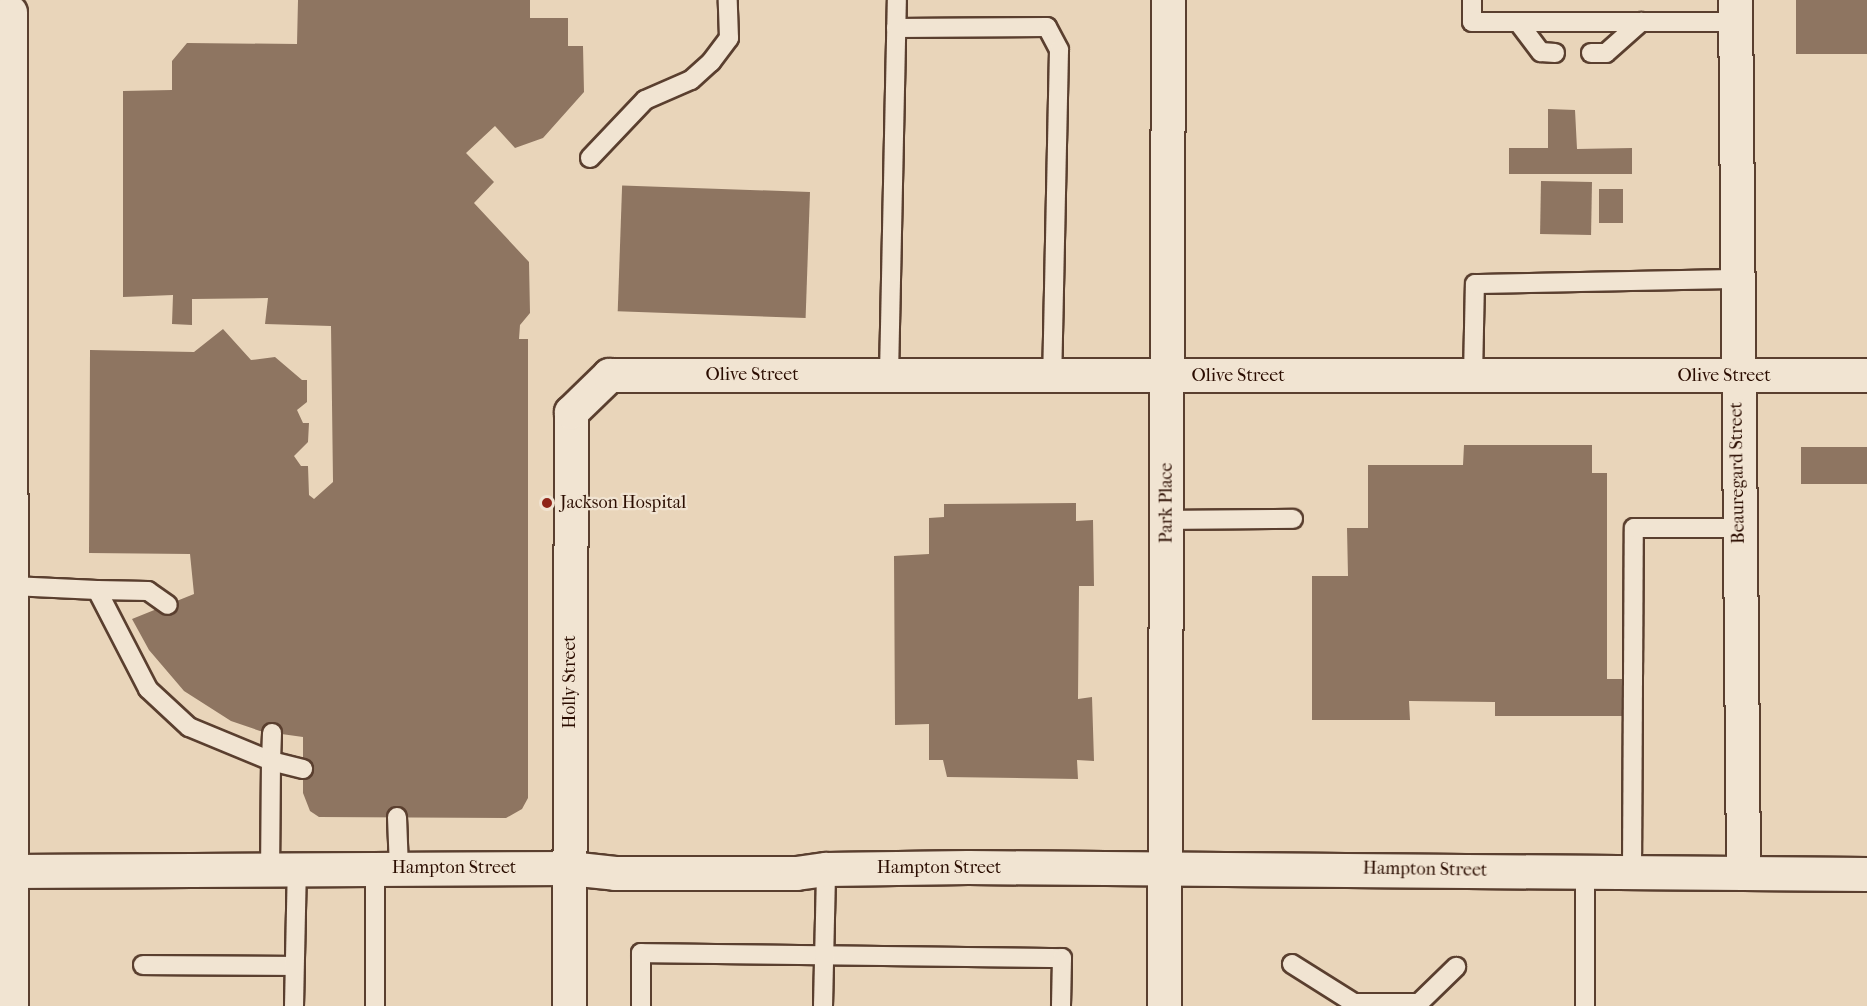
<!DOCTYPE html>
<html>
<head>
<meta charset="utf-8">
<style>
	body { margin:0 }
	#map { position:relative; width:1867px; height:1006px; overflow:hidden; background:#e9d5ba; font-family:"IM FELL French Canon",serif }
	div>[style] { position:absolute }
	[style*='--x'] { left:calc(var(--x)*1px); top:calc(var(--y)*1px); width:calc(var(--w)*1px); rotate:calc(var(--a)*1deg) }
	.building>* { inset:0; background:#8e7561; transform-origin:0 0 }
	.roads { filter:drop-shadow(2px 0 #5a3f2f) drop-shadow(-2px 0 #5a3f2f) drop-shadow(0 2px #5a3f2f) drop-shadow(0 -2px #5a3f2f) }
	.service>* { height:18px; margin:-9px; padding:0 9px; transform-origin:9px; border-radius:9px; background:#f1e4d2 }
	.minor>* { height:33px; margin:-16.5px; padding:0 16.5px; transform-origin:16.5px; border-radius:16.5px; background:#f1e4d2 }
	.dots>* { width:16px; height:16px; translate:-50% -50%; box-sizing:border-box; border:3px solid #f1e4d2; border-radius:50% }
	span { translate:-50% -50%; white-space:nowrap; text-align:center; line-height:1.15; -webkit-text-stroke:4.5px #f1e4d2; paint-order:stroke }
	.street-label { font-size:18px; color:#2b0d01 }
	.poi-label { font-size:18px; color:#2b0d01 }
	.left { translate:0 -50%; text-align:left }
</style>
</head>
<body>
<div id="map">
	<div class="building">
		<div style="clip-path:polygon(298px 0,530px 0,530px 18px,568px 18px,568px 46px,583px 46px,584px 92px,543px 138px,515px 148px,495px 126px,466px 153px,494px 182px,474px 203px,529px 262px,530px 313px,520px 325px,519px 339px,528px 339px,528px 798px,522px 809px,506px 818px,319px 817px,310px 811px,303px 793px,303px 737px,260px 731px,231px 721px,184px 691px,149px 650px,132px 619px,194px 594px,190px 554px,89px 553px,90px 350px,194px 352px,223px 329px,251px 360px,275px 357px,302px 380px,307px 380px,307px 402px,297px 410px,303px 423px,309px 423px,308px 442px,294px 456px,301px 466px,308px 466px,309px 495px,314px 499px,333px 482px,331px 326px,265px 324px,268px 298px,192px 299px,192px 325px,172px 324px,173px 295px,123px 297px,123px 91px,172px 90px,172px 61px,187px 43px,297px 44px)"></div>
		<div style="left:1796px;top:0;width:71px;height:54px"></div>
		<div style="clip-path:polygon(1548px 109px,1575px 110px,1577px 149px,1632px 148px,1632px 174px,1509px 174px,1509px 148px,1548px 148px)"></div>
		<div style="left:1541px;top:181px;width:51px;height:53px;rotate:1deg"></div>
		<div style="left:1599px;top:189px;width:24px;height:34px"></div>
		<div style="left:810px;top:192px;width:126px;height:188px;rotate:92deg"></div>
		<div style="clip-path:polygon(1464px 445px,1592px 445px,1592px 473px,1607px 473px,1607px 679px,1622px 679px,1622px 716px,1495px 716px,1495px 702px,1409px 701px,1410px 720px,1312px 720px,1312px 576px,1348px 576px,1347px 528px,1368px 528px,1368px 465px,1463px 465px)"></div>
		<div style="left:1801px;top:447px;width:66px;height:37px"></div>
		<div style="clip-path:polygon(1076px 503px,1076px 521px,1093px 520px,1094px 586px,1079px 586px,1078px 699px,1092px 697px,1094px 761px,1077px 760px,1078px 779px,947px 777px,943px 760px,929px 760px,929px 724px,895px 725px,894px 556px,929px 554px,929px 518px,944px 517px,944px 504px)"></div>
	</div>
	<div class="roads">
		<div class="service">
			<div style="--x:1472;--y:0;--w:22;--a:90"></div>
			<div style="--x:1472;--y:22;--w:264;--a:0"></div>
			<div style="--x:1518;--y:22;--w:38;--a:53"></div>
			<div style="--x:1541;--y:52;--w:14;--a:4"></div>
			<div style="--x:896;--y:28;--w:151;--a:-0.4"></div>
			<div style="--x:1047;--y:27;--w:26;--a:62"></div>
			<div style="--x:1059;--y:50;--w:326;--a:91.2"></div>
			<div style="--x:1591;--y:53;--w:15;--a:0"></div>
			<div style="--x:1606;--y:53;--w:47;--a:-41.5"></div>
			<div style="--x:590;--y:158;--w:80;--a:-46.5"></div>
			<div style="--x:645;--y:100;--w:50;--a:-23.5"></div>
			<div style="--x:691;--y:80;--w:27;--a:-42"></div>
			<div style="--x:711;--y:62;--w:30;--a:-53"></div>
			<div style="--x:729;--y:38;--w:38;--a:-92"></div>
			<div style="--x:889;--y:375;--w:375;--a:-88.8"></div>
			<div style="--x:1473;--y:376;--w:92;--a:-88.8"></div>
			<div style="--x:1475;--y:284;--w:261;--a:-1.1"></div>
			<div style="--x:1167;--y:520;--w:126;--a:-0.5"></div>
			<div style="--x:12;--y:586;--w:85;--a:2.7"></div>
			<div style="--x:97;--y:590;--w:111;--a:62.7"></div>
			<div style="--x:148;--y:689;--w:56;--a:42.8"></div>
			<div style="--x:189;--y:727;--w:89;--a:22.5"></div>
			<div style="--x:271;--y:761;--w:107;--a:90.5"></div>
			<div style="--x:97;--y:590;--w:51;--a:1.1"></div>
			<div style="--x:148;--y:591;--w:24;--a:35"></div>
			<div style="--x:272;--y:733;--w:28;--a:92"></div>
			<div style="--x:271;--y:761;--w:33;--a:14"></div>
			<div style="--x:397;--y:817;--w:51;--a:87.8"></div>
			<div style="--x:375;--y:868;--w:138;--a:90"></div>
			<div style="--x:1632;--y:872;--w:344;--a:-89.7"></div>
			<div style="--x:1634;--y:528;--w:105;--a:0"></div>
			<div style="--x:1292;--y:964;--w:73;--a:32.2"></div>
			<div style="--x:1354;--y:1003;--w:65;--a:0"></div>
			<div style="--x:1419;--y:1003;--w:52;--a:-44.2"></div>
			<div style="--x:143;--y:965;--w:151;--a:0.4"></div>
			<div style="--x:294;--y:1006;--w:138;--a:-88.8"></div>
			<div style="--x:641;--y:1006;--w:53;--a:-90"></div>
			<div style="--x:641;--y:953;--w:421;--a:0.7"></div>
			<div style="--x:1062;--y:958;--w:48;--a:91.2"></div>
			<div style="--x:823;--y:1006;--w:137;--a:-88.7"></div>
			<div style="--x:1585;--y:1006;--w:134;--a:-90"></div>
		</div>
		<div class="minor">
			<div style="--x:1735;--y:0;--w:873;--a:89.47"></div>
			<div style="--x:10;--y:12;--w:994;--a:89.94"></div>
			<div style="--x:12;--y:871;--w:557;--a:-0.31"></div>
			<div style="--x:569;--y:868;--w:46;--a:6.2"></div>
			<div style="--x:615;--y:873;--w:181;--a:0"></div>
			<div style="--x:796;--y:873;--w:30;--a:-8"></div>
			<div style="--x:826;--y:869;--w:142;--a:-0.8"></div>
			<div style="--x:968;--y:867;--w:899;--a:0.45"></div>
			<div style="--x:569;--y:1006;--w:594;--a:-89.81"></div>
			<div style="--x:571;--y:412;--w:53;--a:-44.2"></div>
			<div style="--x:609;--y:375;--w:1258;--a:0"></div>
			<div style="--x:1164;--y:1006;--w:1006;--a:-89.77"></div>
		</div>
	</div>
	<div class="dots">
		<div style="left:547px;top:503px;background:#8f2418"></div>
	</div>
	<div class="street-label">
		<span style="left:752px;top:375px">Olive Street</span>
		<span style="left:1238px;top:376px">Olive Street</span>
		<span style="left:1724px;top:376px">Olive Street</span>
		<span style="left:1738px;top:473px;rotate:-91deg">Beauregard Street</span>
		<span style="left:1167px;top:503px;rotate:-90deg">Park Place</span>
		<span style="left:570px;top:682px;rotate:-90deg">Holly Street</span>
		<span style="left:454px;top:868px">Hampton Street</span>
		<span style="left:939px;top:868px">Hampton Street</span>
		<span style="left:1425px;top:870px;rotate:1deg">Hampton Street</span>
	</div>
	<div class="poi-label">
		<span class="left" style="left:560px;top:503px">Jackson Hospital</span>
	</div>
</div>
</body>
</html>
